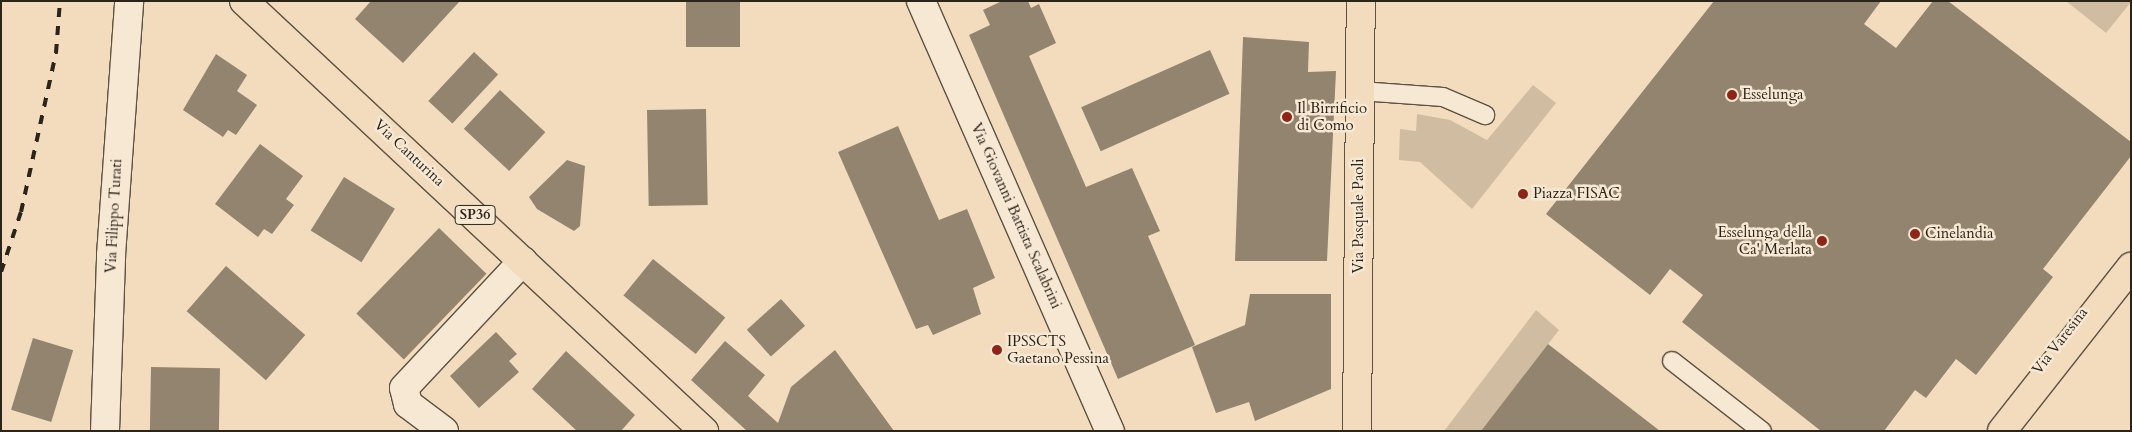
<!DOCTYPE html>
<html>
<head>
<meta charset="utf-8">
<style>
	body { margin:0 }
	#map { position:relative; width:2132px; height:432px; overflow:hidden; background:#f2dcbd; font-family:Cardo,serif }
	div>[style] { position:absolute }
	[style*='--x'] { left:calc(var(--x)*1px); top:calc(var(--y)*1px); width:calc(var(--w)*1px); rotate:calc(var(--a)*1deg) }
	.green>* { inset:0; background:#d0bda1 }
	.building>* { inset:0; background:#92846f; transform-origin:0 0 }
	.roads { filter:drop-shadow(1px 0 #5d5243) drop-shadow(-1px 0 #5d5243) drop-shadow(0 1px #5d5243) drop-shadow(0 -1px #5d5243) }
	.service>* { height:18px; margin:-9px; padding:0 9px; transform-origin:9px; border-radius:9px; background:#f7e8d4 }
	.minor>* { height:28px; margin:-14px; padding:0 14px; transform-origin:14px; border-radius:14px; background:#f7e8d4 }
	.primary>* { height:28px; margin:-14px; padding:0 14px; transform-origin:14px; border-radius:14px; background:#f2dcbd }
	.rail>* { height:4px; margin-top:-2px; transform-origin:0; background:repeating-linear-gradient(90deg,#2b241a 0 9px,transparent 0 18px) }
	.dots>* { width:14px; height:14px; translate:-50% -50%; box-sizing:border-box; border:2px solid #f7e8d4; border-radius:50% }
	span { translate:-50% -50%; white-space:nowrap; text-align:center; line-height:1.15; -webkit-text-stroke:5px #f7e8d4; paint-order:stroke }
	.shield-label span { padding:1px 4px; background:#f7e8d4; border:1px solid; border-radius:4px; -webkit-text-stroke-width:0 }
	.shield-label { font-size:14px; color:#2b241a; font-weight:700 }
	.poi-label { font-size:15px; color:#2b241a }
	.left { translate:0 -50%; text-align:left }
	.right { translate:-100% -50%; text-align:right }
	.street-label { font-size:15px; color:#2b241a }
	.frame { position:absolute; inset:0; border:2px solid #2b241a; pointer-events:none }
</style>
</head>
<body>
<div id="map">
	<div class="green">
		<div style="clip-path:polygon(2066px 1px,2131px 1px,2131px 2px,2106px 33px)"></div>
		<div style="clip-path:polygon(1533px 85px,1556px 103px,1472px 209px,1420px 162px,1399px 160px,1400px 129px,1416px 131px,1417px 114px,1450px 120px,1487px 140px)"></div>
		<div style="clip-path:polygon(1536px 310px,1559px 330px,1481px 431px,1444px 431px)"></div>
	</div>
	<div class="building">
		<div style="clip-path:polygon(371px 1px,460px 1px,403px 63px,355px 19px)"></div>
		<div style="left:686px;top:1px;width:54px;height:46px"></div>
		<div style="clip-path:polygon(1002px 1px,1028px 1px,1031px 8px,1039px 4px,1056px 43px,1029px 56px,1086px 187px,1132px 168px,1160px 231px,1148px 236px,1195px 345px,1118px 379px,969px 35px,990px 25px,983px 10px)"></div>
		<div style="clip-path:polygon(1714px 1px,1881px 1px,1864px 24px,1896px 48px,1933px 1px,1948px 1px,2131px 142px,2131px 156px,2043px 269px,2053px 277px,1976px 375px,1956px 359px,1926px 398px,1915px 390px,1884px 431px,1821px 431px,1682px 322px,1703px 295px,1670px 269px,1650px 295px,1546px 214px)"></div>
		<div style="clip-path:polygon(1243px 37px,1309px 42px,1308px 72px,1336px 71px,1327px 261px,1235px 261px)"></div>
		<div style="left:1210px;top:50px;width:48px;height:141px;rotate:66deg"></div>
		<div style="left:474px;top:52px;width:33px;height:67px;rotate:43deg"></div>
		<div style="clip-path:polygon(216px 54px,247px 75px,237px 91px,257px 105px,236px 135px,228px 130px,223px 137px,183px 110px)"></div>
		<div style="left:500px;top:90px;width:62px;height:53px;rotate:43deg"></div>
		<div style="left:706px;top:109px;width:96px;height:59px;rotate:89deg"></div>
		<div style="clip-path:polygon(898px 126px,939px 220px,967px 209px,995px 278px,973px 288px,981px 314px,933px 335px,928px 325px,916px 329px,838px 152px)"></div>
		<div style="clip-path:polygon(260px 144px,303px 176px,286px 199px,294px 205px,272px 234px,264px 229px,258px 237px,215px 204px)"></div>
		<div style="clip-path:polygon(567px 160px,585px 166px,580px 226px,574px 231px,537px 209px,529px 197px)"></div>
		<div style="left:344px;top:177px;width:60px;height:63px;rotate:32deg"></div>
		<div style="left:439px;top:228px;width:66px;height:119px;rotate:44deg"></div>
		<div style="left:653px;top:259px;width:93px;height:47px;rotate:39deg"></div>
		<div style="left:226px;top:266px;width:105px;height:60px;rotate:41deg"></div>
		<div style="clip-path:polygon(1250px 294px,1331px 294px,1331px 389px,1255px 421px,1249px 402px,1216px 413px,1192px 347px,1245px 325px)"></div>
		<div style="left:781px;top:299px;width:36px;height:46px;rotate:48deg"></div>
		<div style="clip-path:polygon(496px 332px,517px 354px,509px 361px,519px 372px,479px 408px,450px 376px)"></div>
		<div style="left:33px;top:338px;width:42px;height:75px;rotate:17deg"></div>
		<div style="clip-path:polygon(725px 341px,765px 375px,748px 396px,778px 423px,791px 387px,835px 350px,894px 431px,747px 431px,691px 380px)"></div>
		<div style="clip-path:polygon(1548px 344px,1660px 431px,1481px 431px)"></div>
		<div style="clip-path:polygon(566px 351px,635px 415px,621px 431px,577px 431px,532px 389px)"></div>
		<div style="left:151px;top:367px;width:69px;height:64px;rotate:1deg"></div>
	</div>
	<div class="roads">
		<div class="service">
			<div style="--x:1360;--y:91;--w:83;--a:4.1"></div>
			<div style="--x:1443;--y:97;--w:46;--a:23.2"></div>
			<div style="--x:1672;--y:361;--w:114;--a:37.9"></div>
		</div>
		<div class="minor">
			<div style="--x:921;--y:1;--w:470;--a:66.3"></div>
			<div style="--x:105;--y:431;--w:176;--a:-88"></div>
			<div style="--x:111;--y:255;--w:255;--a:-85.9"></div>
			<div style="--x:444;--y:431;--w:45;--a:-143.1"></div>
			<div style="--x:408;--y:404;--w:16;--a:-104"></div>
			<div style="--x:404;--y:388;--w:174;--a:-46.9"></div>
		</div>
		<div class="primary">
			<div style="--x:244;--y:1;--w:630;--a:43.07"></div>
			<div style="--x:1357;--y:431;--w:430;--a:-89.5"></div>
			<div style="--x:2002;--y:431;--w:209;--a:-51.8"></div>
		</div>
	</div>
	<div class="rail">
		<div style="--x:1;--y:272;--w:63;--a:-71.6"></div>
		<div style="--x:21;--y:212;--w:163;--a:-77.6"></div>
		<div style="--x:56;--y:53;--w:52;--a:-85.6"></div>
	</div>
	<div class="dots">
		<div style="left:1732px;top:95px;background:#8f2418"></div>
		<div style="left:1287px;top:117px;background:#8f2418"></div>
		<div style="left:1523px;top:194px;background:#8f2418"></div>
		<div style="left:1915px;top:234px;background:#8f2418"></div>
		<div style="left:1822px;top:241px;background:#8f2418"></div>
		<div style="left:997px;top:350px;background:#8f2418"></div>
	</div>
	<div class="shield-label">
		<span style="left:475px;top:215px">SP36</span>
	</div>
	<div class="poi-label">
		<span class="left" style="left:1742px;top:95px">Esselunga</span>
		<span class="left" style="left:1297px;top:117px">Il Birrificio<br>di Como</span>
		<span class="left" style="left:1533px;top:194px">Piazza FISAC</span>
		<span class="right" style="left:1812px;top:241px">Esselunga della<br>Ca' Merlata</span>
		<span class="left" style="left:1925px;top:234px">Cinelandia</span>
		<span class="left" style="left:1007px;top:350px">IPSSCTS<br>Gaetano Pessina</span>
	</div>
	<div class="street-label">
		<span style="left:409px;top:153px;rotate:43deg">Via Canturina</span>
		<span style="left:114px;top:216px;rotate:-87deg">Via Filippo Turati</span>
		<span style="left:1016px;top:216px;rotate:66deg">Via Giovanni Battista Scalabrini</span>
		<span style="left:1359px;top:216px;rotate:-90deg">Via Pasquale Paoli</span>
		<span style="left:2060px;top:341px;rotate:-52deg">Via Varesina</span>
	</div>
	<div class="frame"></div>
</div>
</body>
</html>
